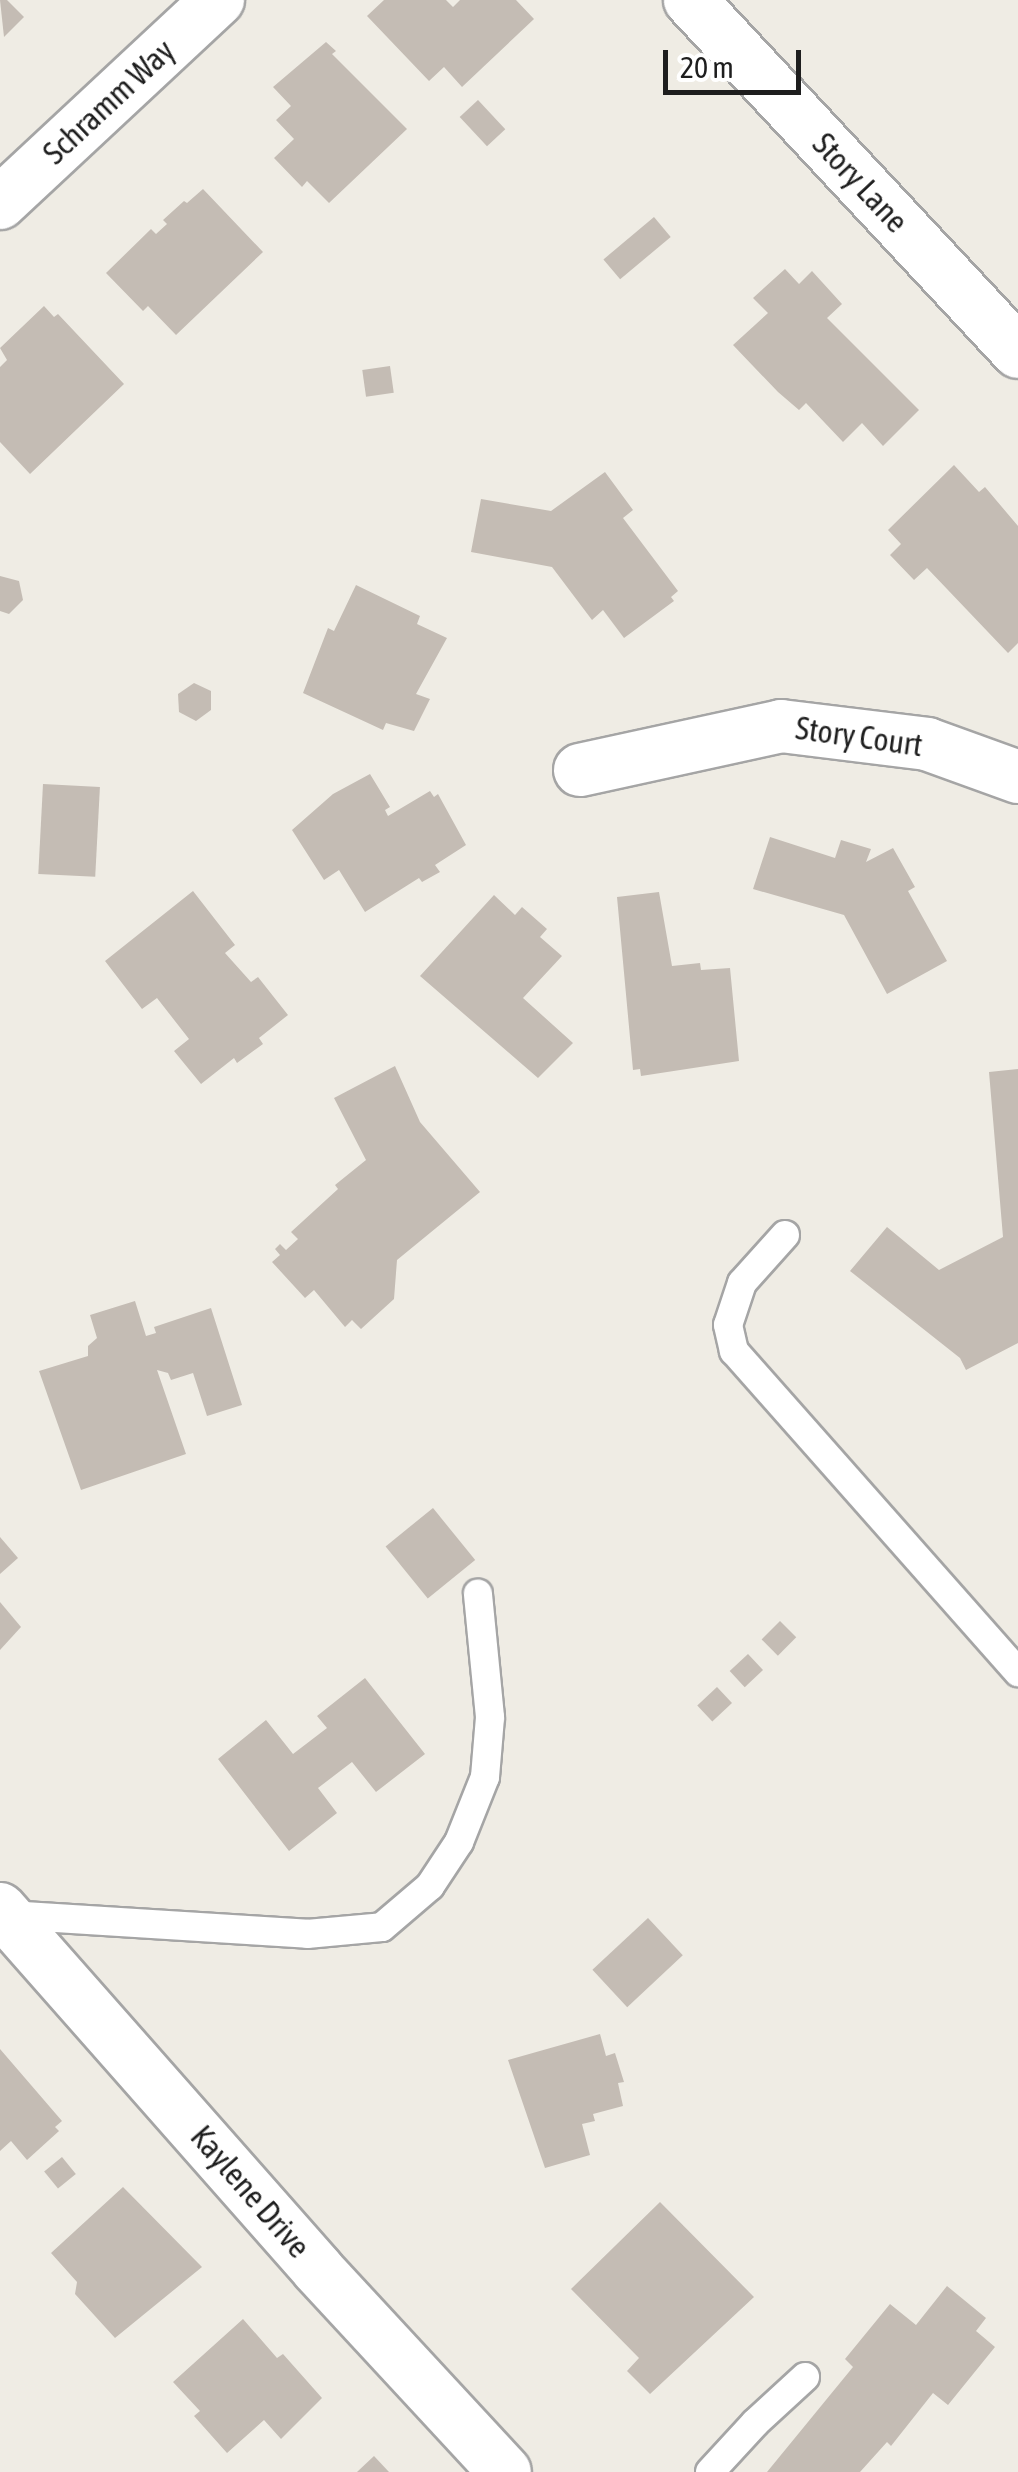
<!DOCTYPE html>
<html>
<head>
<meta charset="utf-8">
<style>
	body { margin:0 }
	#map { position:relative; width:1018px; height:2472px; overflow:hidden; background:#efece4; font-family:"Asap Condensed",sans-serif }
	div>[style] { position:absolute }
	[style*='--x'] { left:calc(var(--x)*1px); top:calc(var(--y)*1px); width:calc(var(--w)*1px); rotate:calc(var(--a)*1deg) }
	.building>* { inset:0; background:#c4bcb4; transform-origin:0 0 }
	.roads { filter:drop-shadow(2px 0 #a5a5a5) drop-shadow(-2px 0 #a5a5a5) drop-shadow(0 2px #a5a5a5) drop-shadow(0 -2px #a5a5a5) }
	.lane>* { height:28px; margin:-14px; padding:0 14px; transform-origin:14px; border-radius:14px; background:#fff }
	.street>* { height:52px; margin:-26px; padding:0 26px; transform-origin:26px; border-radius:26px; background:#fff }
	span { translate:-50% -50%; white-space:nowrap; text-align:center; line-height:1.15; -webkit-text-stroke:9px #fff; paint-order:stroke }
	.street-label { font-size:32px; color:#1e1e1e }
	.scale { position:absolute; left:663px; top:50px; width:138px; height:45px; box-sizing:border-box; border:5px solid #1e1e1e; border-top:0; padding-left:12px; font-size:30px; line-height:35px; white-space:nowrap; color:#1e1e1e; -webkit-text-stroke:8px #fff; paint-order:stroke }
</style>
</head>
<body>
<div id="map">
	<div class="building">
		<div style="clip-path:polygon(0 0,7px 0,24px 17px,4px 37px)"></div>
		<div style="clip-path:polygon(384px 0,446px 0,453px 7px,460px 0,516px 0,534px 19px,462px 87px,444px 67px,429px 81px,367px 16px)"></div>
		<div style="clip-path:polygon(326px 42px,336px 51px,332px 54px,407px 129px,329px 203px,307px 181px,302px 187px,274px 158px,294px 139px,276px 120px,291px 106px,273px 87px)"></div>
		<div style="left:478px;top:100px;width:40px;height:25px;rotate:47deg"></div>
		<div style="clip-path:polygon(203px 189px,263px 252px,176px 335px,148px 306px,143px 311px,106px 273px,151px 229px,156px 234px,167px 224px,163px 220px,184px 201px,187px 203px)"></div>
		<div style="left:654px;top:217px;width:26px;height:66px;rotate:50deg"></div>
		<div style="clip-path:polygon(785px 269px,799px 284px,812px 271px,842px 304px,827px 318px,919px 410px,883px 446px,862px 423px,843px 442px,806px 403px,799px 410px,778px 392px,733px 345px,768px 313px,753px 298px)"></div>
		<div style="clip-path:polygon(44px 306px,54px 317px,58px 314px,124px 384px,30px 474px,0 442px,0 367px,7px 360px,0 348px)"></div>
		<div style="left:390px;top:366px;width:27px;height:28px;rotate:82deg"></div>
		<div style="clip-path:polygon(954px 465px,979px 492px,985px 487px,1018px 526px,1018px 643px,1008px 653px,927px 568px,914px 580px,890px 555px,901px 544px,888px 530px)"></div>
		<div style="clip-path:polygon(605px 472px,633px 510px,623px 518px,678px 591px,671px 597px,674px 601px,624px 638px,603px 610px,592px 620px,552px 567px,471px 552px,481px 499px,551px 511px)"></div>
		<div style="clip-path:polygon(0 576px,19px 581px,23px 600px,9px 614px,0 611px)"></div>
		<div style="clip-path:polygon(356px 585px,420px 616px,417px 624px,447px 638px,416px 694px,430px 699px,414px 731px,386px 723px,383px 730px,303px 693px,328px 628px,334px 631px)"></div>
		<div style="clip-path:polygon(194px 683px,211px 691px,211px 710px,196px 721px,179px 712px,178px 694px)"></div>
		<div style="clip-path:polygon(370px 774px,390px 807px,385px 810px,388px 816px,430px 791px,434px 797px,438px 794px,466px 845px,435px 865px,440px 872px,422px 882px,419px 878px,365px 912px,339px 870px,324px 880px,292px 830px,333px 794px)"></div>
		<div style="left:43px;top:784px;width:57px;height:90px;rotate:3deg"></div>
		<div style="clip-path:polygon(770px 837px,835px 858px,841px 840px,871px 849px,866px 862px,893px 848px,915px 887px,908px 891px,947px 961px,887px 994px,844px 915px,753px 889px)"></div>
		<div style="clip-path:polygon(193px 891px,235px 945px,225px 953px,251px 982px,258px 977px,288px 1015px,259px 1038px,263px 1044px,237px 1063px,234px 1058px,201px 1084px,174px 1051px,189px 1039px,157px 998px,142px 1009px,105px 961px)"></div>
		<div style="clip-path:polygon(659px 892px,672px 966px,700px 963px,701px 970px,730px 968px,739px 1061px,641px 1076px,640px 1069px,633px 1070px,617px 897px)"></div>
		<div style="clip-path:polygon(494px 895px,515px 915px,522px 907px,547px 929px,540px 937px,562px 956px,523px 998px,573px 1043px,538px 1078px,420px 976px)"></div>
		<div style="clip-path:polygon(395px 1066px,420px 1122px,480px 1192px,397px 1260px,394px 1299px,361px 1329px,352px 1320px,345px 1327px,314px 1290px,305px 1298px,272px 1262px,280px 1255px,275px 1249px,280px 1244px,286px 1250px,298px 1239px,291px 1232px,338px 1189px,335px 1185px,366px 1160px,334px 1098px)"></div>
		<div style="clip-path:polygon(1018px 1069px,1018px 1343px,966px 1370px,960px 1358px,850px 1271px,887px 1227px,939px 1270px,1003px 1237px,989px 1072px)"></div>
		<div style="clip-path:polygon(135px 1301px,146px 1336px,156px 1333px,154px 1327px,211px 1308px,242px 1405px,207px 1416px,193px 1373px,171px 1380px,168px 1373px,157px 1370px,186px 1454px,81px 1490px,39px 1371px,88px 1356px,88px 1346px,97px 1338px,90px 1315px)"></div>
		<div style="left:433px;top:1508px;width:67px;height:61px;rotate:51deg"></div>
		<div style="clip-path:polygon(0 1537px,18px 1558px,0 1574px)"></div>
		<div style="clip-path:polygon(0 1602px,21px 1627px,0 1650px)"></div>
		<div style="left:780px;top:1621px;width:23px;height:26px;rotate:45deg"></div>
		<div style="left:748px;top:1654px;width:22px;height:25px;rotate:47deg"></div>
		<div style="clip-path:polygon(365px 1678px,425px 1754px,376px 1792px,352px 1762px,318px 1788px,337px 1813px,289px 1851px,218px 1759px,266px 1720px,293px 1754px,327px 1728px,317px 1716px)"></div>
		<div style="left:717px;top:1687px;width:22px;height:27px;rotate:47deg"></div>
		<div style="left:648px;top:1918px;width:51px;height:76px;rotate:47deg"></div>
		<div style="clip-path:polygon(600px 2034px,606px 2056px,615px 2053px,624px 2082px,618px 2083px,623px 2106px,593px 2114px,595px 2121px,582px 2124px,590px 2155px,545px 2168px,508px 2060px)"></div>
		<div style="clip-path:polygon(0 2049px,62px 2121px,55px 2127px,59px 2131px,27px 2160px,11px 2141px,0 2151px)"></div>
		<div style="left:62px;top:2157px;width:22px;height:23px;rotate:51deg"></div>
		<div style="clip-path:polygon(123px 2187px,202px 2267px,115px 2338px,75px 2294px,77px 2282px,51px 2253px)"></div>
		<div style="clip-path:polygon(660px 2202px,754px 2297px,650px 2394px,627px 2371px,639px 2358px,571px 2289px)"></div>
		<div style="clip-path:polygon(947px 2286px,986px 2318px,976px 2331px,995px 2347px,948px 2405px,933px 2393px,891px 2446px,887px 2442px,860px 2472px,767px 2472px,853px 2367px,845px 2359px,890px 2304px,916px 2325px)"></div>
		<div style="clip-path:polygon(243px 2319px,277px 2358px,283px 2354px,322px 2398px,281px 2439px,264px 2420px,227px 2453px,194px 2416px,200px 2411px,173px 2382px)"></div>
		<div style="clip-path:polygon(374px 2456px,389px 2472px,357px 2472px)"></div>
	</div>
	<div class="roads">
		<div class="lane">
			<div style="--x:785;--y:1235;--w:64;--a:131.9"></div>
			<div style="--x:742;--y:1283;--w:44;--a:108.4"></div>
			<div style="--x:728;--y:1325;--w:27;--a:77"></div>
			<div style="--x:734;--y:1351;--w:429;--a:48.5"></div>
			<div style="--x:8;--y:1915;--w:300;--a:3.6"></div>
			<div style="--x:307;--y:1934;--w:75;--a:-5.3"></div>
			<div style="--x:382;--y:1927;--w:63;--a:-40.5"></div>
			<div style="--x:430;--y:1886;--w:53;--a:-56.6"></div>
			<div style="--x:459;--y:1842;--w:70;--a:-68.2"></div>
			<div style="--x:485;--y:1777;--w:60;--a:-85.2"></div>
			<div style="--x:490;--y:1717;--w:124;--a:-95.6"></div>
			<div style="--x:710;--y:2472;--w:67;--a:-47.4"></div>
			<div style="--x:755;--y:2423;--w:68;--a:-42.6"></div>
		</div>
		<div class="street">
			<div style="--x:690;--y:0;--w:481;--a:47"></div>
			<div style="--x:0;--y:203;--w:298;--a:-43"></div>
			<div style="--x:580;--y:770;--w:206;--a:-12.3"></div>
			<div style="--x:781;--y:726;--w:147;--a:7"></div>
			<div style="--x:927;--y:744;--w:97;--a:19.9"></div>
			<div style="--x:0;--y:1909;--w:481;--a:48.6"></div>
			<div style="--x:318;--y:2270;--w:275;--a:47.2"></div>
		</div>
	</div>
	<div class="street-label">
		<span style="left:109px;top:102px;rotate:-43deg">Schramm Way</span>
		<span style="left:860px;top:183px;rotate:47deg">Story Lane</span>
		<span style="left:859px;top:737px;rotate:8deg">Story Court</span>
		<span style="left:250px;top:2192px;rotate:49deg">Kaylene Drive</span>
	</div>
	<div class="scale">20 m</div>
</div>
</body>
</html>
